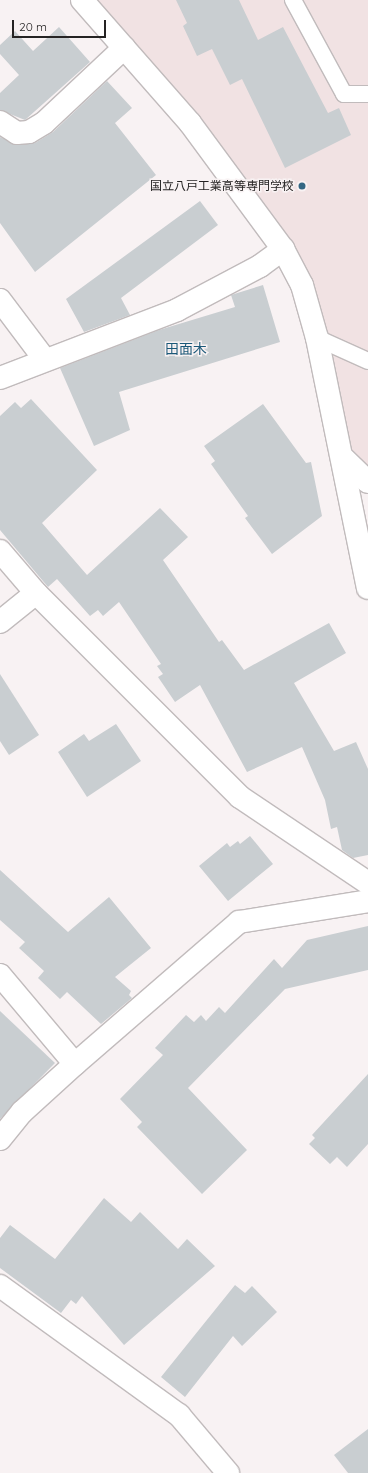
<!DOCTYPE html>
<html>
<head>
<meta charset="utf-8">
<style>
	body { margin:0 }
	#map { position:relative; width:368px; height:1473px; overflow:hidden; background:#f8f2f3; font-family:Quicksand,"Noto Sans JP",sans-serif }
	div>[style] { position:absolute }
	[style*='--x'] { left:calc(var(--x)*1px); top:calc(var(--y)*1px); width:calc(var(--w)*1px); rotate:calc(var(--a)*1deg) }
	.built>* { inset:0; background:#f1e2e3 }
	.building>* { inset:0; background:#c9ced1 }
	.roads { filter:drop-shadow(1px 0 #c1bbbc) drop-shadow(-1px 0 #c1bbbc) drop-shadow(0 1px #c1bbbc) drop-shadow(0 -1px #c1bbbc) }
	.lane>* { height:16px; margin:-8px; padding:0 8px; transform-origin:8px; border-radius:8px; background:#fff }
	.street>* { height:22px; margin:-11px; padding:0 11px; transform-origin:11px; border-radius:11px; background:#fff }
	.secondary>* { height:22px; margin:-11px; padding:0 11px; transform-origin:11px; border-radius:11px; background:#fff }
	.dots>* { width:11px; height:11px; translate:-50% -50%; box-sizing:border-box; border:2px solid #f8f2f3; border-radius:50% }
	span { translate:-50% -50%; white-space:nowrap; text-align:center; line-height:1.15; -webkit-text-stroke:3px #f8f2f3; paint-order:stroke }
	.poi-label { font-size:12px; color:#252323 }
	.right { translate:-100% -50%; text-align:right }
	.quarter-label { font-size:14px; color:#1b5878 }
	.scale { position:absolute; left:12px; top:20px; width:94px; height:18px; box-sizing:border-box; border:2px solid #252323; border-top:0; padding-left:5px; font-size:12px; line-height:14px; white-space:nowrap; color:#252323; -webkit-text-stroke:3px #f8f2f3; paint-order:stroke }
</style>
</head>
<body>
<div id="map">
	<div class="built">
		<div style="clip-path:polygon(82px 0,368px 0,368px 482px,342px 457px,302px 285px)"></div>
	</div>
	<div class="building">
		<div style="clip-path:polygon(176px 0,239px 0,258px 40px,283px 27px,328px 113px,339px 108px,351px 135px,285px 168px,242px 79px,230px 85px,212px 49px,197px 56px,183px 26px,187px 23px)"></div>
		<div style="clip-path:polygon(59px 27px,90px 62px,25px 120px,0 110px,0 93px,19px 75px,0 54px,0 45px,15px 31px,33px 51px)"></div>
		<div style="clip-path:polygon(107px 81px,132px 108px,115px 123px,156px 175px,35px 272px,0 223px,0 137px,18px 145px,35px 143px,53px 132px)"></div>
		<div style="clip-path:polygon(200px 201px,218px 225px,121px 298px,130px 315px,84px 332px,66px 299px)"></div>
		<div style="clip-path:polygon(263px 285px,280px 342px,119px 392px,130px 430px,94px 446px,60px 368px,159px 330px,235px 307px,231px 295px)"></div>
		<div style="clip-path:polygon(31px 399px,97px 470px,42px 523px,87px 575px,160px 508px,188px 537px,163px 560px,219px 642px,222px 640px,244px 670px,329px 623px,346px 653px,294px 683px,334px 751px,356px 742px,368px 769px,368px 855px,353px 858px,342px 850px,337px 827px,331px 829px,325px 800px,302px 747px,247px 772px,200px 685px,175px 702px,158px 677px,163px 674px,157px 666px,161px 664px,119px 602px,103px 616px,98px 610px,90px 616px,57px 579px,48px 587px,0 530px,0 416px,15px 402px,21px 408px)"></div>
		<div style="clip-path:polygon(263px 404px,306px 463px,311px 462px,322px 516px,272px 554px,245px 518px,248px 516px,211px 464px,215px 461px,204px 446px)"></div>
		<div style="clip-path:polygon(0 674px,39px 735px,9px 755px,0 741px)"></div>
		<div style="clip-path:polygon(116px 724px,141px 761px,87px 797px,58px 752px,84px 734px,89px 741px)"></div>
		<div style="clip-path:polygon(250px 836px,273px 864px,228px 901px,199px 866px,227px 843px,230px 847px,238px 841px,240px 844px)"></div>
		<div style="clip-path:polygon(0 870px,68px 932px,109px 897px,151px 948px,115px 977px,131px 991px,129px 995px,132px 998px,101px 1024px,67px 992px,60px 999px,38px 978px,44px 971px,19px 948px,25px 942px,0 920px)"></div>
		<div style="clip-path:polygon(368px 926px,368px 970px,285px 989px,188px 1088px,247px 1150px,202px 1194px,137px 1127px,142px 1122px,120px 1099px,163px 1055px,155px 1048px,186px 1015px,194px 1022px,201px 1015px,206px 1021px,219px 1007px,225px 1013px,274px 959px,282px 968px,307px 940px)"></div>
		<div style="clip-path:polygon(0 1011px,55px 1063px,0 1119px)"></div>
		<div style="clip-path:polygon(368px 1074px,368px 1144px,347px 1167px,337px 1157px,330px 1164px,309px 1144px,315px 1138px,312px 1135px)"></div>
		<div style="clip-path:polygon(104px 1198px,131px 1222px,140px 1212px,178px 1249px,187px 1239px,215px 1266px,124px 1345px,82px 1296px,76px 1304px,71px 1300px,61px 1313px,0 1268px,0 1238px,10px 1225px,55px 1259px)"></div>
		<div style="clip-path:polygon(235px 1285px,245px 1293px,252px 1286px,277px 1312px,242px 1346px,233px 1336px,185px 1397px,161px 1377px)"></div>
		<div style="clip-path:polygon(368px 1429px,368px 1473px,348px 1473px,334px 1455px)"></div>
	</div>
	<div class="roads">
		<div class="lane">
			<div style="--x:293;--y:0;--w:107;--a:61.5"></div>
			<div style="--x:344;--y:94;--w:24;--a:0"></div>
			<div style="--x:317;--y:338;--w:56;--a:24.3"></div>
		</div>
		<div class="street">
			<div style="--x:0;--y:122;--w:20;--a:33"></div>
			<div style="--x:17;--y:133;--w:12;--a:-5"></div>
			<div style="--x:29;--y:132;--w:17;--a:-31"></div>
			<div style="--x:44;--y:123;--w:110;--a:-43.2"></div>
			<div style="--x:0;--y:300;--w:75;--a:53.1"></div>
			<div style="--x:0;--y:378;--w:190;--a:-21"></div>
			<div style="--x:177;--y:310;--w:94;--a:-27.9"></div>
			<div style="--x:260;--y:266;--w:29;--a:-36"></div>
			<div style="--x:342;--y:457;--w:36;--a:44"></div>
			<div style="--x:0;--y:551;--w:55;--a:49.4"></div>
			<div style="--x:36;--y:593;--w:288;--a:45"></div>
			<div style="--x:240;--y:797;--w:154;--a:33.9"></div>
			<div style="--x:0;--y:622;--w:46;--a:-38.9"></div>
			<div style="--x:0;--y:975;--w:116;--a:49.9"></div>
			<div style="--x:0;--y:1139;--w:35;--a:-51"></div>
			<div style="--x:22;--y:1112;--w:72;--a:-42.2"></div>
			<div style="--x:75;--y:1064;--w:217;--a:-40.9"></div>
			<div style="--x:239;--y:922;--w:131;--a:-9.2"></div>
			<div style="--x:0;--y:1286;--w:221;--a:35.8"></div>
			<div style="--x:179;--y:1415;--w:76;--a:49.8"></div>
		</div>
		<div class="secondary">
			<div style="--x:82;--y:0;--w:164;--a:48.7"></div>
			<div style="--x:190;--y:123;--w:157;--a:53.6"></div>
			<div style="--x:283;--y:249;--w:41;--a:62.2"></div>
			<div style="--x:302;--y:285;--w:55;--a:74.2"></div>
			<div style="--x:317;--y:338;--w:255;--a:78.5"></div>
		</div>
	</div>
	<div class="dots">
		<div style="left:302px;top:186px;background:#346784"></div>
	</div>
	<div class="poi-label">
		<span class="right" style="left:294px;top:186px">国立八戸工業高等専門学校</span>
	</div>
	<div class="quarter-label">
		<span style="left:186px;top:349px">田面木</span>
	</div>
	<div class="scale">20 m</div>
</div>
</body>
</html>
